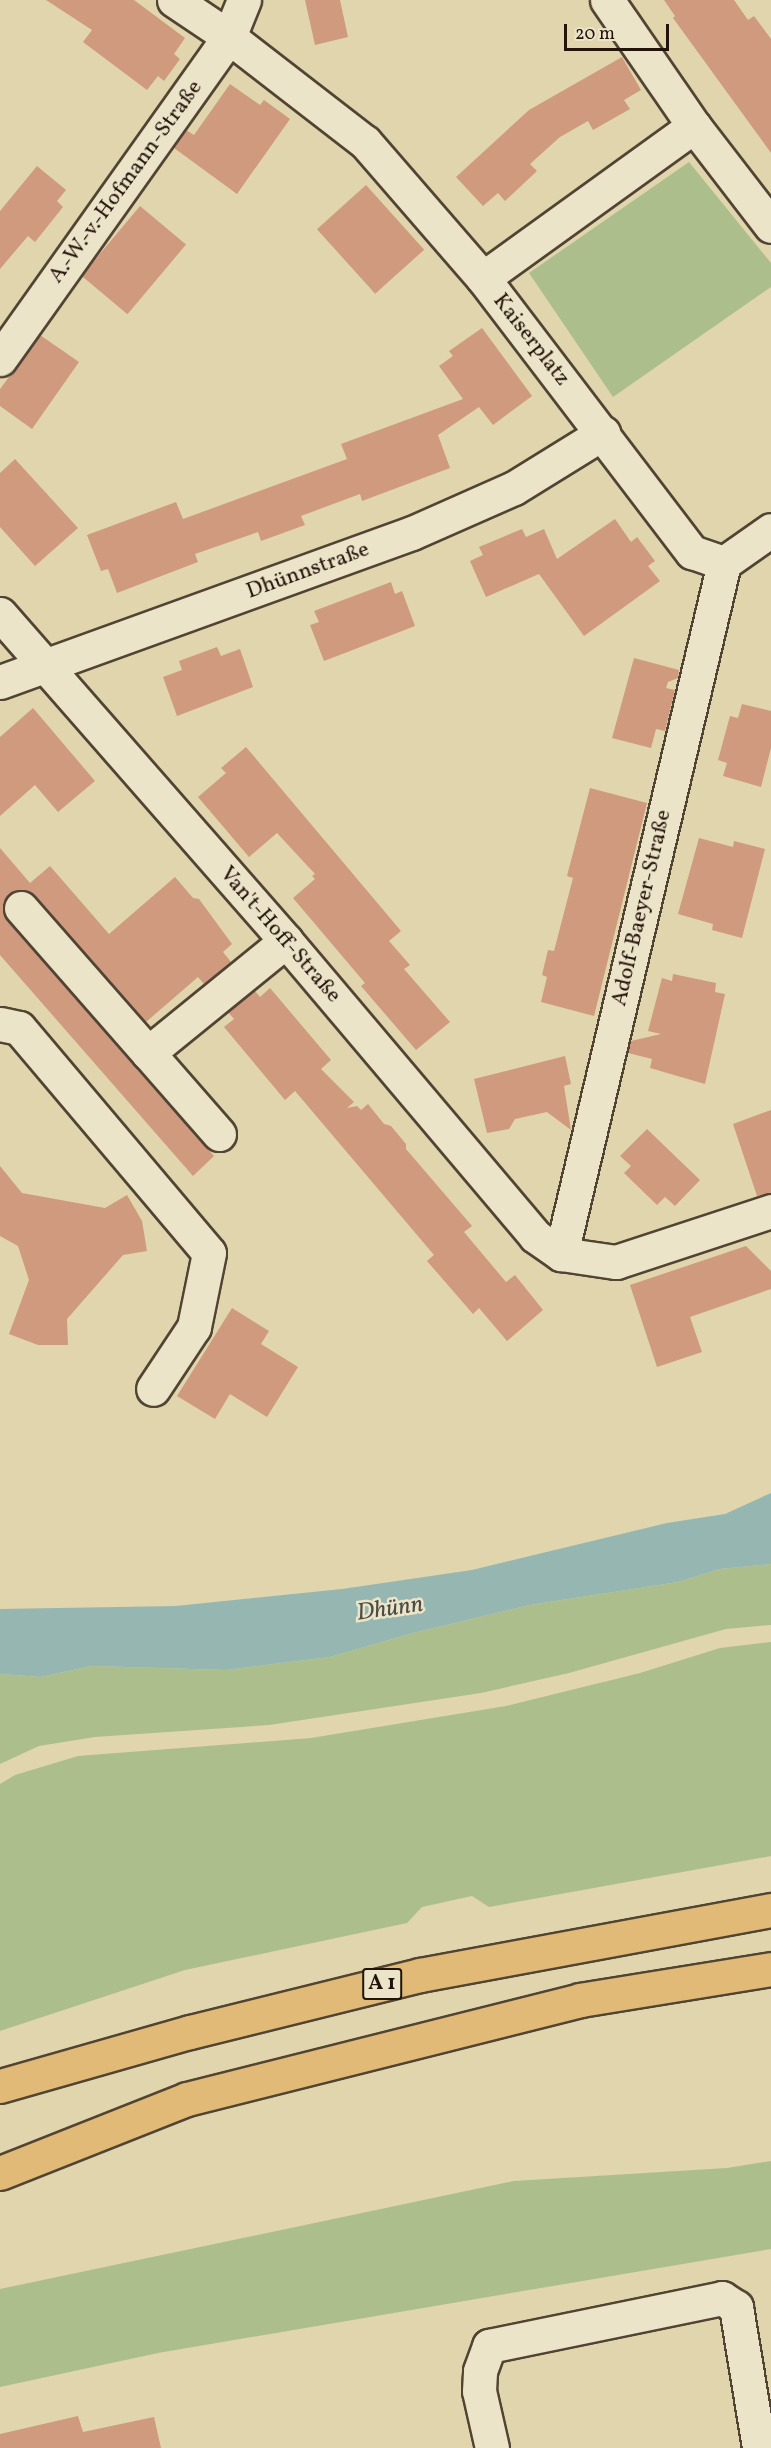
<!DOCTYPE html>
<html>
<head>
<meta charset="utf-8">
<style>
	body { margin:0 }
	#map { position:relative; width:771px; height:2448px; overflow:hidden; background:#e0d5ac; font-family:Vollkorn,serif }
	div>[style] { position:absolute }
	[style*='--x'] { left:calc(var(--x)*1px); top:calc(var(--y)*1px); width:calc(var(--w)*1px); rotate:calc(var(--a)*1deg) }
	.green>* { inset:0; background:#adbe8d }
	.water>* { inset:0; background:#96b7b1 }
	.building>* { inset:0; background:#d09a7f; transform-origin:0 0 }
	.roads { filter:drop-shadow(2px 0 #524433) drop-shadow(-2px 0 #524433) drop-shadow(0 2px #524433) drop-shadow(0 -2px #524433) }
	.minor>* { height:33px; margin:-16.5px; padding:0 16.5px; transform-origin:16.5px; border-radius:16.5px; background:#ebe4c9 }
	.highway>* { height:33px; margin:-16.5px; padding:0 16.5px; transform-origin:16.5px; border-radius:16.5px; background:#e0ba76 }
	span { translate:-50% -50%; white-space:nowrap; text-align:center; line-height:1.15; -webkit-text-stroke:5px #ebe4c9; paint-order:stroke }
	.shield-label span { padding:2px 4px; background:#ebe4c9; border:2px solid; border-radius:4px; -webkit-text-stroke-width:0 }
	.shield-label { font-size:21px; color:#23140b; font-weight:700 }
	.street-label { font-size:22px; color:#23140b }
	.water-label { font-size:24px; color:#4b4d45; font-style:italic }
	.scale { position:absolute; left:564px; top:24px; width:105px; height:27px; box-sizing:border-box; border:3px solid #23140b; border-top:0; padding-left:8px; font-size:18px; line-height:21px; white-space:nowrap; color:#23140b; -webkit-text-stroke:4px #ebe4c9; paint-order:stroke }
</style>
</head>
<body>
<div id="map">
	<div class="green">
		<div style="clip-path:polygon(689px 162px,771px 263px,771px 287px,613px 397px,529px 273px)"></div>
		<div style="clip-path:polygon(771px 1564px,771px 1625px,726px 1629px,569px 1673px,481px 1693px,269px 1725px,95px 1737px,39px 1746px,0 1764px,0 1674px,41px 1677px,91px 1666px,226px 1670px,330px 1657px,413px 1633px,530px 1605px,678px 1582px,720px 1569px)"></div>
		<div style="clip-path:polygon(771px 1642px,771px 1856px,489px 1907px,472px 1896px,422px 1907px,407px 1923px,185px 1970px,0 2031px,0 1784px,15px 1775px,78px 1756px,311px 1738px,506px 1706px,640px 1673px,720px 1648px)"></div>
		<div style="clip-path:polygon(771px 2161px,771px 2249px,158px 2353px,0 2387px,0 2289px,514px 2181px,727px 2168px)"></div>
	</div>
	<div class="water">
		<div style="clip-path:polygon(771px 1493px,771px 1564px,720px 1569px,678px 1582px,530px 1605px,413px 1633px,330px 1657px,226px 1670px,91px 1666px,41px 1677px,0 1674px,0 1609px,176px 1606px,342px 1589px,472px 1570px,667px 1523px,725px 1514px)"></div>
	</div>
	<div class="building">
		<div style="clip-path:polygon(46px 0,134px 0,185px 38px,174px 54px,180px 59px,164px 81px,158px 76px,147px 90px,83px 42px,92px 30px)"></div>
		<div style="clip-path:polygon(305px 0,340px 0,348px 37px,315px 45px)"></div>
		<div style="clip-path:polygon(664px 0,734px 0,748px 20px,754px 16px,771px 39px,771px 153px,673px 18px,675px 16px)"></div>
		<div style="clip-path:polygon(622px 57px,641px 90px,624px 100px,630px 109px,593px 130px,588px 121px,560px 137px,530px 164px,537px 171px,505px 201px,498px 193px,483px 206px,456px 177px,529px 110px)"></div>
		<div style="clip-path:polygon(230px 84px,260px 105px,264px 100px,290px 119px,237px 194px,174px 148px,186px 130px,194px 135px)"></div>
		<div style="clip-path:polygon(37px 166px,66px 190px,57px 201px,63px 207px,35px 242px,28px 236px,0 269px,0 211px)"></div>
		<div style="left:366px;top:185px;width:87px;height:66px;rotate:48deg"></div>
		<div style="left:140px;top:206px;width:60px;height:91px;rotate:40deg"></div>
		<div style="clip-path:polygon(482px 328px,532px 396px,493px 425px,479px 407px,438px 435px,450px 468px,362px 501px,360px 494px,301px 516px,305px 525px,261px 541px,258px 532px,195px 554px,198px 562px,117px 593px,108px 569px,101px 571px,87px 535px,176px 502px,183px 519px,347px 459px,341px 444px,463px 399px,439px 366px,453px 356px,449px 351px)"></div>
		<div style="clip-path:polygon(40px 335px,79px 362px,32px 429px,0 406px,0 389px)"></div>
		<div style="clip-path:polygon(15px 459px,78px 528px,35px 566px,0 527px,0 473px)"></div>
		<div style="clip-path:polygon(615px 519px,631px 542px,637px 537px,655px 561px,648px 566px,660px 581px,584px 636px,539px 574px,486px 597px,470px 561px,483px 555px,479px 547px,522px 529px,526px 537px,544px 529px,557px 559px)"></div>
		<div style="clip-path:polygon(391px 582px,395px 594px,402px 591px,415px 626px,324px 661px,310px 625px,319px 622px,314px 611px)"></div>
		<div style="clip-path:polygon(217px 647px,221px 656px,240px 649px,253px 687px,177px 716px,163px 677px,182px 670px,179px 661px)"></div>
		<div style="clip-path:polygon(634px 658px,679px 670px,678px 678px,668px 682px,666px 688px,675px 690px,665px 731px,656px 729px,651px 748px,612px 738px)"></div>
		<div style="clip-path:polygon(742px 704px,771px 711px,771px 748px,761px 787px,723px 776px,727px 763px,718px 760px,730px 716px,738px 718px)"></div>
		<div style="clip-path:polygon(33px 708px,95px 781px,58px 812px,35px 785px,0 816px,0 737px)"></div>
		<div style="clip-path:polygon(246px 747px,401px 931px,389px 941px,410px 965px,404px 969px,450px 1022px,416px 1050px,361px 986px,365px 983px,293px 898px,315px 879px,312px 876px,315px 874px,277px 833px,249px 857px,198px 797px,226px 773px,221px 768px)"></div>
		<div style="clip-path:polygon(590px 788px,647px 803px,594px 1016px,541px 1002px,547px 977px,542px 975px,548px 950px,554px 951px,573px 878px,567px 876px)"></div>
		<div style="clip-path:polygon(699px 838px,733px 847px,734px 841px,765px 849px,742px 938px,712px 930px,713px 924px,678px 914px)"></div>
		<div style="clip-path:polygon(0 848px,30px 883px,50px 866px,109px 934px,175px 877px,193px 898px,199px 899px,232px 944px,223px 952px,231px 962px,204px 984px,198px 977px,146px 1022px,35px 895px,26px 890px,17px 890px,8px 894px,3px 903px,3px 912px,7px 920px,214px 1156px,193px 1176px,0 955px)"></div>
		<div style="clip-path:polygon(673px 974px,716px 983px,715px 992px,725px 994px,705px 1084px,650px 1068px,652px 1059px,628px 1053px,631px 1041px,661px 1034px,648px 1031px,662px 978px,672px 981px)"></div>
		<div style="clip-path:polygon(270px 988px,331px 1060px,321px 1069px,354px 1102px,347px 1108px,357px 1106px,361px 1110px,368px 1104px,384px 1124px,391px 1126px,406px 1144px,406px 1149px,472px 1226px,464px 1232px,506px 1282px,515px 1275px,543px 1310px,507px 1341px,479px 1308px,473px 1314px,427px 1261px,434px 1255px,295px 1091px,285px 1100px,224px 1027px,234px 1019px,228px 1012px,255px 991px,260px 997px)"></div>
		<div style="clip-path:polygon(565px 1056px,571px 1084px,564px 1086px,571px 1130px,547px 1112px,515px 1119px,509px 1129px,487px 1133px,474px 1079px)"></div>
		<div style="clip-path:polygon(771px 1110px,771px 1193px,757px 1196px,733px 1124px)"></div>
		<div style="clip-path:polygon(647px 1129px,700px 1180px,675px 1206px,665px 1197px,657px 1205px,624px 1173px,631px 1166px,620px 1156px)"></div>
		<div style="clip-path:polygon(0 1166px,22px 1193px,105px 1208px,127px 1195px,142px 1221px,147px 1251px,123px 1255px,67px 1319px,68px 1345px,38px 1345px,9px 1334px,29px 1280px,18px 1246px,0 1236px)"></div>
		<div style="clip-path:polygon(746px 1246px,771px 1271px,771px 1289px,690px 1317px,702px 1352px,657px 1367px,630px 1285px)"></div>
		<div style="clip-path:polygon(232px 1308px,269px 1331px,261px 1344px,298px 1367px,267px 1417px,230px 1394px,215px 1419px,177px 1396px)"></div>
		<div style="clip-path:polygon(78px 2416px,83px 2432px,154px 2417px,161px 2448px,0 2448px,0 2434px)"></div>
	</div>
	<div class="roads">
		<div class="minor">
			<div style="--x:174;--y:0;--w:66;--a:33.9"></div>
			<div style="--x:229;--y:37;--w:172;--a:37.7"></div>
			<div style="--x:365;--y:142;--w:180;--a:49.1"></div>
			<div style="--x:607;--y:0;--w:153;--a:55.4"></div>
			<div style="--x:694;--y:126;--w:126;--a:52.4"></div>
			<div style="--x:694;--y:126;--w:260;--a:144.2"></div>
			<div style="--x:483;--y:278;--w:345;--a:52.7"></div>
			<div style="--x:692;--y:552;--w:34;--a:19"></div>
			<div style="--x:724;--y:563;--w:57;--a:-35.1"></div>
			<div style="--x:0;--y:359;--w:395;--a:-54.6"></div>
			<div style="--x:229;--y:37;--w:40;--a:-68"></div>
			<div style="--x:0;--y:614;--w:434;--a:48.8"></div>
			<div style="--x:286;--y:941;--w:386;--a:49.8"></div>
			<div style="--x:535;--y:1236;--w:32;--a:35"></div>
			<div style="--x:561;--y:1254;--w:56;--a:8.3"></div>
			<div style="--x:616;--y:1262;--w:163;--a:-18.2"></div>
			<div style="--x:0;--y:682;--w:438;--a:-19.9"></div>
			<div style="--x:412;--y:533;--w:111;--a:-23.8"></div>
			<div style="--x:514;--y:488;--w:105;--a:-31.7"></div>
			<div style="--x:21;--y:908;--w:193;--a:48.8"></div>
			<div style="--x:0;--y:1024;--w:19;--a:12"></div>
			<div style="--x:19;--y:1028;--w:294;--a:49.8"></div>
			<div style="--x:209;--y:1253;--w:76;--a:101.5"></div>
			<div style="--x:194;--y:1327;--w:74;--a:123.5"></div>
			<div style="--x:219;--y:1134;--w:108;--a:-131.2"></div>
			<div style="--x:148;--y:1053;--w:178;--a:-39.1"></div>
			<div style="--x:561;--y:1254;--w:710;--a:-76.73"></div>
			<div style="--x:492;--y:2448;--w:58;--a:-102.8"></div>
			<div style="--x:479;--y:2391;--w:20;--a:-87"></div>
			<div style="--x:480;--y:2371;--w:27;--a:-70"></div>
			<div style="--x:489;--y:2346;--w:238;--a:-11.6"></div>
			<div style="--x:722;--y:2298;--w:17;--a:33"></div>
			<div style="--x:736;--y:2307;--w:143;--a:80.7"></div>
		</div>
		<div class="highway">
			<div style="--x:0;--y:2086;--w:198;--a:-15.9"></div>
			<div style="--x:190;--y:2032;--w:237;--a:-13.9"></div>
			<div style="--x:420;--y:1975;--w:357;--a:-10.5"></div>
			<div style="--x:0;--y:2173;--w:201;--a:-21.6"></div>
			<div style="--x:187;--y:2099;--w:405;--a:-14.1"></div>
			<div style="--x:580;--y:2000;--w:193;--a:-9.2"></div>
		</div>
	</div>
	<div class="shield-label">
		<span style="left:382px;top:1984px">A 1</span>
	</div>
	<div class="street-label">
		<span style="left:126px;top:182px;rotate:-54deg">A.-W.-v.-Hofmann-Straße</span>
		<span style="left:531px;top:340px;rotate:52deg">Kaiserplatz</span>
		<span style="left:308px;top:571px;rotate:-20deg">Dhünnstraße</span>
		<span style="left:642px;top:908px;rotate:-77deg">Adolf-Baeyer-Straße</span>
		<span style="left:280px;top:935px;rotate:49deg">Van't-Hoff-Straße</span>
	</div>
	<div class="water-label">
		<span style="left:390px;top:1610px;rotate:-8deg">Dhünn</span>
	</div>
	<div class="scale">20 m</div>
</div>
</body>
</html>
